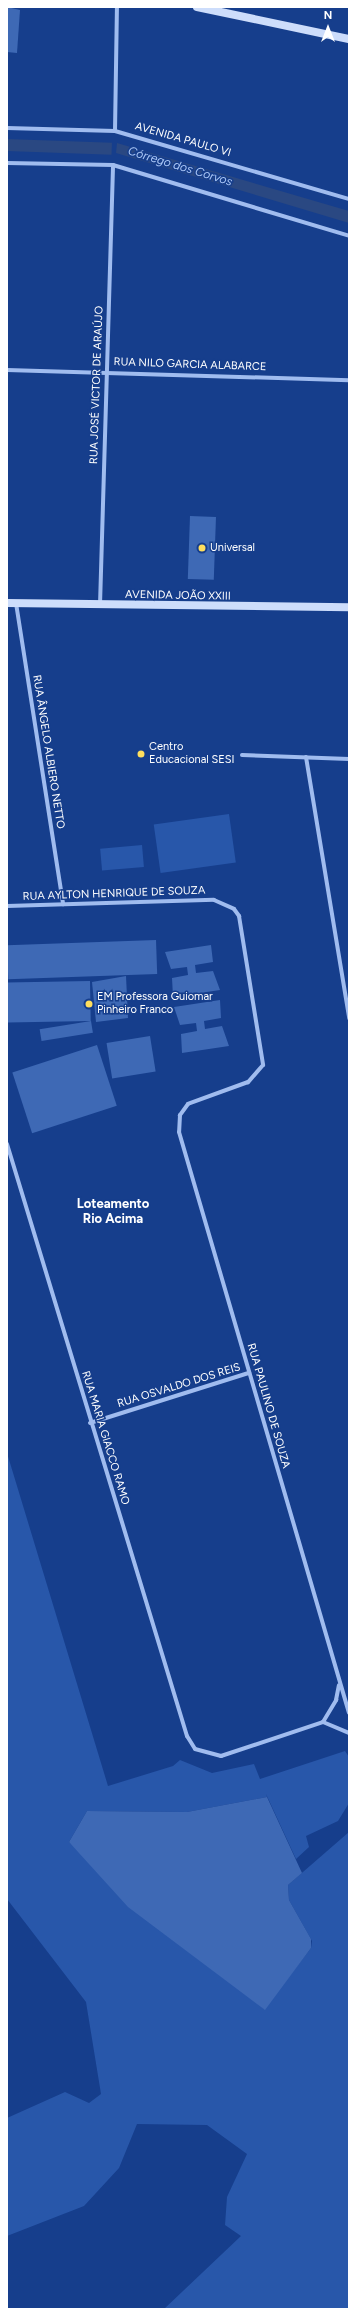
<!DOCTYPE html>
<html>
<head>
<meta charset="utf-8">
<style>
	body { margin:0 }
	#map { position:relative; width:356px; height:2316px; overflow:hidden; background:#163e8c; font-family:Figtree,sans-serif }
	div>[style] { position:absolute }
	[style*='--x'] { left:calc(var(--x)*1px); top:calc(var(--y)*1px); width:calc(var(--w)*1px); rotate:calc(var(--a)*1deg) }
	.green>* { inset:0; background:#2857aa; transform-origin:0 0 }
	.water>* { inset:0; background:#2a4882; transform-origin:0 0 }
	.building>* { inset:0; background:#3e69b5; transform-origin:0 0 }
	.minor>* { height:4px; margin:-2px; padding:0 2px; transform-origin:2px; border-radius:2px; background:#a0bcef }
	.secondary>* { height:8px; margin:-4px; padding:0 4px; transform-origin:4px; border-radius:4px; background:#cdddfb }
	.dots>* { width:11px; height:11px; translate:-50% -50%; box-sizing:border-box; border:2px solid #163e8c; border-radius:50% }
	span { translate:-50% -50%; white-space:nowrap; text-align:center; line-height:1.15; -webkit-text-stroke:3px #163e8c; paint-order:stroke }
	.street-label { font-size:11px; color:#fff }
	.poi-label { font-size:11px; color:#fff }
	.left { translate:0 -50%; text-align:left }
	.water-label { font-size:12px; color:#abc7f6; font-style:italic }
	.quarter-label { font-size:13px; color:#fff; font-weight:700 }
	.frame { position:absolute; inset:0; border:8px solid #fff; pointer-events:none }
	.north { position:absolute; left:308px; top:8px; width:40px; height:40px; -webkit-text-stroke:3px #163e8c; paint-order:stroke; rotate:0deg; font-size:11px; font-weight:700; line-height:16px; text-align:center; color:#fff }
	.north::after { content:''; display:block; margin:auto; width:14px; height:18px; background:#fff; clip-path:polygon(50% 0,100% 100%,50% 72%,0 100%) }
</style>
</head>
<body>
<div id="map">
	<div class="green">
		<div style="left:229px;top:814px;width:49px;height:76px;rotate:82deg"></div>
		<div style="left:142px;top:845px;width:22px;height:42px;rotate:85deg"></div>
		<div style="clip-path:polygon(7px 1453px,108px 1786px,173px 1766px,180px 1760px,212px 1773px,254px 1764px,260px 1779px,345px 1751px,349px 1757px,349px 1803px,338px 1821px,306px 1836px,309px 1847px,296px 1859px,266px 1794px,267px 1797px,187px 1812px,87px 1811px,69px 1842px,264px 2009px,311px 1948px,312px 1941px,289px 1900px,288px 1885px,349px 1832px,349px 2309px,164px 2309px,241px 2236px,225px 2225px,227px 2197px,247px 2154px,207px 2125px,137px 2124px,119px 2168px,84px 2206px,7px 2236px,7px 2118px,65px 2092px,89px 2103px,101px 2094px,86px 2002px,7px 1899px)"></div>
	</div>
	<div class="water">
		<div style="left:7px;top:139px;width:105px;height:12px;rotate:2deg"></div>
		<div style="clip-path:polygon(117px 143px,349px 211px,349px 223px,116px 153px)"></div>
	</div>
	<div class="building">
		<div style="clip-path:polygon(7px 7px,20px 10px,17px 53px,7px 52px)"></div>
		<div style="left:190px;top:516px;width:26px;height:63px;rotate:2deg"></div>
		<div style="left:156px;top:940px;width:34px;height:149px;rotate:88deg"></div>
		<div style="clip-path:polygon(211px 945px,213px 962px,195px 965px,196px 973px,213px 971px,220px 990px,173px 997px,172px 978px,188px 975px,187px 967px,171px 969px,165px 952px)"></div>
		<div style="clip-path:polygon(126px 976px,128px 1018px,96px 1022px,92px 982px)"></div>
		<div style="left:90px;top:981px;width:40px;height:83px;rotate:89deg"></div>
		<div style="clip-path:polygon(220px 1000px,221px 1018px,204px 1021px,205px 1029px,222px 1026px,229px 1046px,182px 1053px,181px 1034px,197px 1031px,196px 1023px,180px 1025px,174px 1007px)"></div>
		<div style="left:91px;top:1021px;width:12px;height:52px;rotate:81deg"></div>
		<div style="left:150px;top:1036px;width:36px;height:44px;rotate:81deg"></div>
		<div style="left:97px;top:1045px;width:64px;height:89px;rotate:72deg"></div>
		<div style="clip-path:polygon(267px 1797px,302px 1873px,288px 1885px,289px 1900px,311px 1939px,311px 1948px,265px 2010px,128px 1907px,69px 1842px,87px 1811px,187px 1812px)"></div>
	</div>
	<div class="minor">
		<div style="--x:7;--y:128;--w:108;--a:1.6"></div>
		<div style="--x:115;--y:131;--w:244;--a:16.2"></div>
		<div style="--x:115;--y:131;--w:124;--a:-89.1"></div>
		<div style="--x:7;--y:163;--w:106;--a:1.1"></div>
		<div style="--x:113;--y:165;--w:246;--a:16.7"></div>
		<div style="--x:7;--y:370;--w:342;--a:1.7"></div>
		<div style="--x:16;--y:603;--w:305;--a:81.1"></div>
		<div style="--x:100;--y:605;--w:440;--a:-88.3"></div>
		<div style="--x:242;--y:755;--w:107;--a:2.1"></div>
		<div style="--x:306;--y:757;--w:265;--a:80.6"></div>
		<div style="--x:7;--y:906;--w:207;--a:-1.7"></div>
		<div style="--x:214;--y:900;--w:22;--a:24"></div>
		<div style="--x:234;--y:909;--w:9;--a:54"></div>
		<div style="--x:239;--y:916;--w:151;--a:80.8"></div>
		<div style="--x:263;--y:1065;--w:23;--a:131"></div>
		<div style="--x:248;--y:1082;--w:64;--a:159.9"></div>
		<div style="--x:188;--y:1104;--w:14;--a:126"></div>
		<div style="--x:180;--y:1115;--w:17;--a:93"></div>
		<div style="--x:179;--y:1132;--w:605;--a:73.69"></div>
		<div style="--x:7;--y:1144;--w:619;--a:73.09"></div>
		<div style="--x:187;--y:1736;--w:15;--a:58"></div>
		<div style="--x:195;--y:1749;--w:27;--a:15"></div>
		<div style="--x:221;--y:1756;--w:108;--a:-18.4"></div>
		<div style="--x:323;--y:1722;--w:26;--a:-59"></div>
		<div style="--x:336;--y:1700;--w:15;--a:-79"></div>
		<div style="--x:90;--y:1423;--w:167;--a:-17.5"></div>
		<div style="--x:323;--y:1722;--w:28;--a:23"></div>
	</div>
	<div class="secondary">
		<div style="--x:197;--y:7;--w:155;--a:11.9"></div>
		<div style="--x:7;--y:603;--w:342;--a:0.7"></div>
	</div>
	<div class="dots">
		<div style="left:202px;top:548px;background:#ffdf5e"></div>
		<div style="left:141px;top:754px;background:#ffdf5e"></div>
		<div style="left:89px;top:1004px;background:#ffdf5e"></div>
	</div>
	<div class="street-label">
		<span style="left:183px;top:140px;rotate:16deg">AVENIDA PAULO VI</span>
		<span style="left:190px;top:365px;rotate:2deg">RUA NILO GARCIA ALABARCE</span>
		<span style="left:97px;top:385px;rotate:-88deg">RUA JOSÉ VICTOR DE ARAÚJO</span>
		<span style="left:178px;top:596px;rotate:1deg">AVENIDA JOÃO XXIII</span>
		<span style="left:48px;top:752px;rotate:81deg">RUA ÂNGELO ALBIERO NETTO</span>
		<span style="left:114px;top:894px;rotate:-2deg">RUA AYLTON HENRIQUE DE SOUZA</span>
		<span style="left:179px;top:1386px;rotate:-17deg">RUA OSVALDO DOS REIS</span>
		<span style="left:268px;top:1406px;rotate:74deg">RUA PAULINO DE SOUZA</span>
		<span style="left:105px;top:1438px;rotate:73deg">RUA MARIA GIACCO RAMO</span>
	</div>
	<div class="poi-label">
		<span class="left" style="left:210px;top:548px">Universal</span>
		<span class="left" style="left:149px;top:754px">Centro<br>Educacional SESI</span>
		<span class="left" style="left:97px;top:1004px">EM Professora Guiomar<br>Pinheiro Franco</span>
	</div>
	<div class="water-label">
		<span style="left:180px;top:167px;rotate:17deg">Córrego dos Corvos</span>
	</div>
	<div class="quarter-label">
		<span style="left:113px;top:1212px">Loteamento<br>Rio Acima</span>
	</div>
	<div class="frame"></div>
	<div class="north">N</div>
</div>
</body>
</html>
